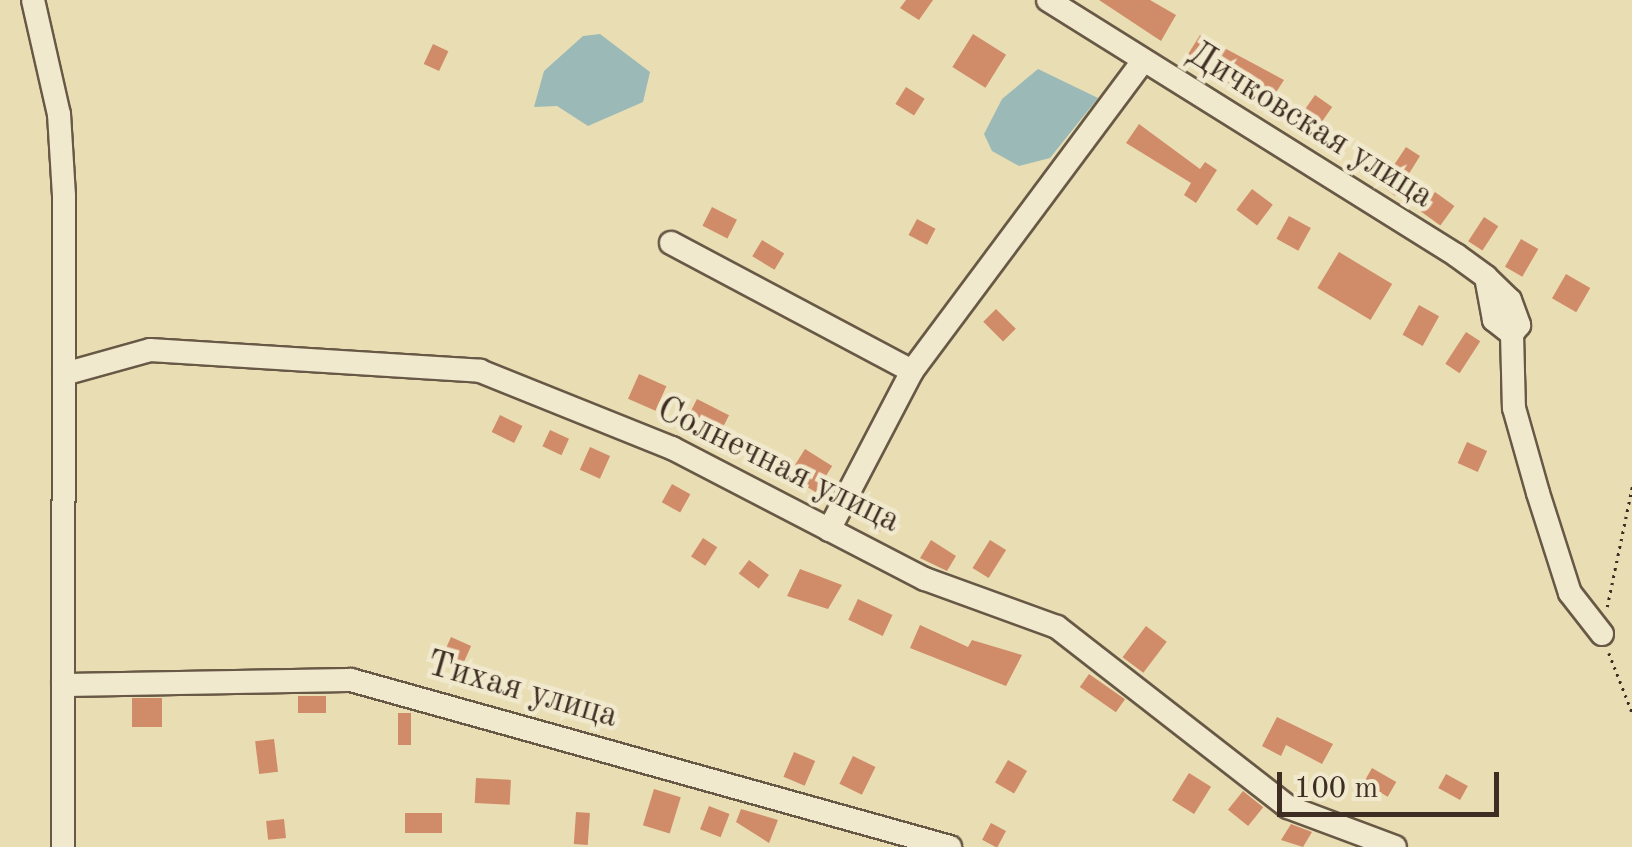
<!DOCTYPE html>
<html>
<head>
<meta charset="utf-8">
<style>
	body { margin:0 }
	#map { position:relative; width:1632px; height:847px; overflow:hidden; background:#e9ddb4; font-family:"Old Standard TT",serif }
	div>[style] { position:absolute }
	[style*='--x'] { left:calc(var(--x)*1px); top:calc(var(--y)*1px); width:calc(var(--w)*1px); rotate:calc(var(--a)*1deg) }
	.water>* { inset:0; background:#9bbab7 }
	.building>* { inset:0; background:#d08c68; transform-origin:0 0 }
	.path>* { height:2.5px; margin-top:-1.25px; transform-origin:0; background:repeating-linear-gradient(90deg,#3d2d22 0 2.5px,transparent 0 7.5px) }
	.roads { filter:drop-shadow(2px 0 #685946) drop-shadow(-2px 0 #685946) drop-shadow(0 2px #685946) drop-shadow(0 -2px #685946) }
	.minor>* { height:22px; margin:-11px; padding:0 11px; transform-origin:11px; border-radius:11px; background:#f1e9ce }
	span { translate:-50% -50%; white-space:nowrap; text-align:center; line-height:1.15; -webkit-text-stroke:9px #f1e9ce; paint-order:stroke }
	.street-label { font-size:35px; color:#3d2d22 }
	.scale { position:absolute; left:1277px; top:772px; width:222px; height:45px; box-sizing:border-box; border:5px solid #3d2d22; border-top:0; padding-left:12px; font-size:30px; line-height:35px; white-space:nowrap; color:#3d2d22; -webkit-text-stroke:8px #f1e9ce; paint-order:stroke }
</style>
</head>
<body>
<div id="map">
	<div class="water">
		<div style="clip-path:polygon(600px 34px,650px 72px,643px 102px,588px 126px,557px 106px,534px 107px,544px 71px,583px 36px)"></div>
		<div style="clip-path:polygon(1038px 69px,1098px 98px,1050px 158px,1019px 166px,992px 151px,984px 134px,1002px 99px)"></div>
	</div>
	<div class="building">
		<div style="clip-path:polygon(906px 0,933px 0,919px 20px,900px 8px)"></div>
		<div style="clip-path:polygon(1099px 0,1150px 0,1176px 15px,1161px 41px)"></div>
		<div style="left:973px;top:34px;width:39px;height:39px;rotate:32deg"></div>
		<div style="clip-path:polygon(1200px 35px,1284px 80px,1266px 108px,1187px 56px)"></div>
		<div style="left:433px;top:44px;width:17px;height:22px;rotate:25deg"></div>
		<div style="left:906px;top:87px;width:22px;height:20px;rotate:32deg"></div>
		<div style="left:1315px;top:95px;width:21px;height:36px;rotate:35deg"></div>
		<div style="clip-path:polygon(1139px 124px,1200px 169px,1205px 162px,1217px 170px,1196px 203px,1184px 195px,1191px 183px,1126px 143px)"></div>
		<div style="clip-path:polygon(1406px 147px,1420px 156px,1395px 196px,1367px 175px,1380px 156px,1394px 165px)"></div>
		<div style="left:1252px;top:189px;width:26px;height:26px;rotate:37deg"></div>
		<div style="left:1435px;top:192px;width:24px;height:24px;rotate:36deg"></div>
		<div style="left:712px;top:207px;width:28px;height:21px;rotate:27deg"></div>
		<div style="left:1289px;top:216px;width:25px;height:26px;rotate:29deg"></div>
		<div style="left:1484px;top:217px;width:17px;height:29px;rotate:33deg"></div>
		<div style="left:917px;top:219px;width:21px;height:18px;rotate:28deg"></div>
		<div style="left:1521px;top:239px;width:20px;height:32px;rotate:30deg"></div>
		<div style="left:762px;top:240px;width:26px;height:19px;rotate:31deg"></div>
		<div style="left:1339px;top:252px;width:62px;height:42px;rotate:31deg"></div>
		<div style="left:1566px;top:274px;width:28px;height:28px;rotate:30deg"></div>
		<div style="left:1419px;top:305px;width:23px;height:34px;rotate:29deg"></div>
		<div style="left:996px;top:309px;width:28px;height:18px;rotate:45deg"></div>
		<div style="left:1466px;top:332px;width:17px;height:38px;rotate:33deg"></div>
		<div style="left:639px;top:374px;width:30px;height:27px;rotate:24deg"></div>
		<div style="left:697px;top:399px;width:36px;height:32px;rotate:27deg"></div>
		<div style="left:500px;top:415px;width:25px;height:19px;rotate:26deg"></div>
		<div style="left:550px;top:430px;width:21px;height:18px;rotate:25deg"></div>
		<div style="left:1467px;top:442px;width:22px;height:23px;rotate:24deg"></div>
		<div style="left:590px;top:447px;width:22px;height:25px;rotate:24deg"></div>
		<div style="left:805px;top:449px;width:32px;height:31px;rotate:32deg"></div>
		<div style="left:672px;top:484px;width:21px;height:21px;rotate:29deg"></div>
		<div style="left:882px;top:504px;width:14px;height:24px;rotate:34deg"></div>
		<div style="left:703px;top:538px;width:17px;height:22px;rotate:33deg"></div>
		<div style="clip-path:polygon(931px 540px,956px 556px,947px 571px,920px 558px)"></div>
		<div style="left:990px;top:540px;width:19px;height:33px;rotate:32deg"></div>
		<div style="left:749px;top:560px;width:25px;height:17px;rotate:37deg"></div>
		<div style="clip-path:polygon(800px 569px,842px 585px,828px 609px,787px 596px)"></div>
		<div style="left:858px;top:599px;width:38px;height:23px;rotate:25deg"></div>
		<div style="clip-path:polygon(920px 625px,968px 647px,972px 640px,1022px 655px,1006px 686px,910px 648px)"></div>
		<div style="left:1146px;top:626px;width:26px;height:39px;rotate:37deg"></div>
		<div style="left:451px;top:637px;width:22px;height:27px;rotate:24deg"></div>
		<div style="left:1089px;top:674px;width:44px;height:16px;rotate:35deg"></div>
		<div style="left:298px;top:696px;width:28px;height:17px"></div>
		<div style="left:162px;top:698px;width:29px;height:30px;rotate:90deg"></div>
		<div style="left:398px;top:713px;width:13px;height:32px"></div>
		<div style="clip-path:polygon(1277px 717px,1333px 744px,1322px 764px,1286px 745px,1281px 756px,1262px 746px)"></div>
		<div style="left:274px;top:739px;width:33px;height:19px;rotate:83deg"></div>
		<div style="left:794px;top:752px;width:23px;height:27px;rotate:23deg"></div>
		<div style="left:853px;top:756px;width:25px;height:31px;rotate:26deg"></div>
		<div style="left:1008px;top:760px;width:22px;height:26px;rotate:30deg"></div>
		<div style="left:1372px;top:768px;width:28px;height:17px;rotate:30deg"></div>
		<div style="left:1189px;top:773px;width:26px;height:32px;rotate:32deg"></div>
		<div style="left:1446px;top:774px;width:25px;height:16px;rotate:29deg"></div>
		<div style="left:476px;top:778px;width:35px;height:25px;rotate:3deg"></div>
		<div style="left:654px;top:789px;width:28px;height:38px;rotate:17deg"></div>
		<div style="left:1243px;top:791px;width:26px;height:24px;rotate:39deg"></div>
		<div style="left:709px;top:806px;width:22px;height:25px;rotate:21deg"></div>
		<div style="clip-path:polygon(741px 809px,778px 820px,769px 843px,736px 822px)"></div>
		<div style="left:576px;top:812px;width:14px;height:32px;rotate:4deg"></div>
		<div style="left:405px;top:813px;width:37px;height:20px"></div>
		<div style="left:284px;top:819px;width:19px;height:18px;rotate:84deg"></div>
		<div style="left:991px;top:823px;width:17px;height:19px;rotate:28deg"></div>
		<div style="clip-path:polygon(1291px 824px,1312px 832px,1303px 847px,1281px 840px)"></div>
	</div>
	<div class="path">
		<div style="--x:1607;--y:607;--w:123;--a:-78.2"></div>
		<div style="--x:1609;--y:653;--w:63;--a:68.7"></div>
	</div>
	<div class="roads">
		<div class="minor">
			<div style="--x:33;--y:0;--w:117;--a:77.2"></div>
			<div style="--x:59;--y:114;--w:82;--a:86.5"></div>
			<div style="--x:64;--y:196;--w:651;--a:90.09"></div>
			<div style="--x:1048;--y:0;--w:481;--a:32"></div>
			<div style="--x:1456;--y:255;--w:37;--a:36"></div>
			<div style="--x:1486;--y:277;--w:33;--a:44"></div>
			<div style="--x:1510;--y:300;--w:27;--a:70"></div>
			<div style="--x:1519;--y:325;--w:11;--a:128"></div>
			<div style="--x:1512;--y:334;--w:23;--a:-142"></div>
			<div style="--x:1494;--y:320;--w:44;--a:-100.5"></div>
			<div style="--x:671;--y:243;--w:273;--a:28"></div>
			<div style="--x:1512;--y:334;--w:74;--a:88.5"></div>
			<div style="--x:1514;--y:408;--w:88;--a:74.2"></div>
			<div style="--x:1538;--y:493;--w:105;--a:72.3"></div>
			<div style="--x:1570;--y:593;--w:52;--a:52"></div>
			<div style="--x:64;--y:374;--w:89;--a:-15.6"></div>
			<div style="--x:150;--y:350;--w:331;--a:3.6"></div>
			<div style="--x:480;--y:371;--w:207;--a:21.9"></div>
			<div style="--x:672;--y:448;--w:285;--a:27.4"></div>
			<div style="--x:925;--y:579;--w:140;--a:20"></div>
			<div style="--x:1057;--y:627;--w:293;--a:37.9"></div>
			<div style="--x:1288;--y:807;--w:114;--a:20.5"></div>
			<div style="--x:829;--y:530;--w:179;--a:-62.4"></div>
			<div style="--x:912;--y:371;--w:387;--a:-53.3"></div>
			<div style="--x:63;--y:685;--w:288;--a:-1"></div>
			<div style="--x:351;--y:680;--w:622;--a:15.58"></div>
		</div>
	</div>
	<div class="street-label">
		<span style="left:1310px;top:126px;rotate:32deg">Дичковская улица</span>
		<span style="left:778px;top:466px;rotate:26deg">Солнечная улица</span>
		<span style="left:522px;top:691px;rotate:16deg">Тихая улица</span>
	</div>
	<div class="scale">100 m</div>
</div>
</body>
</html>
